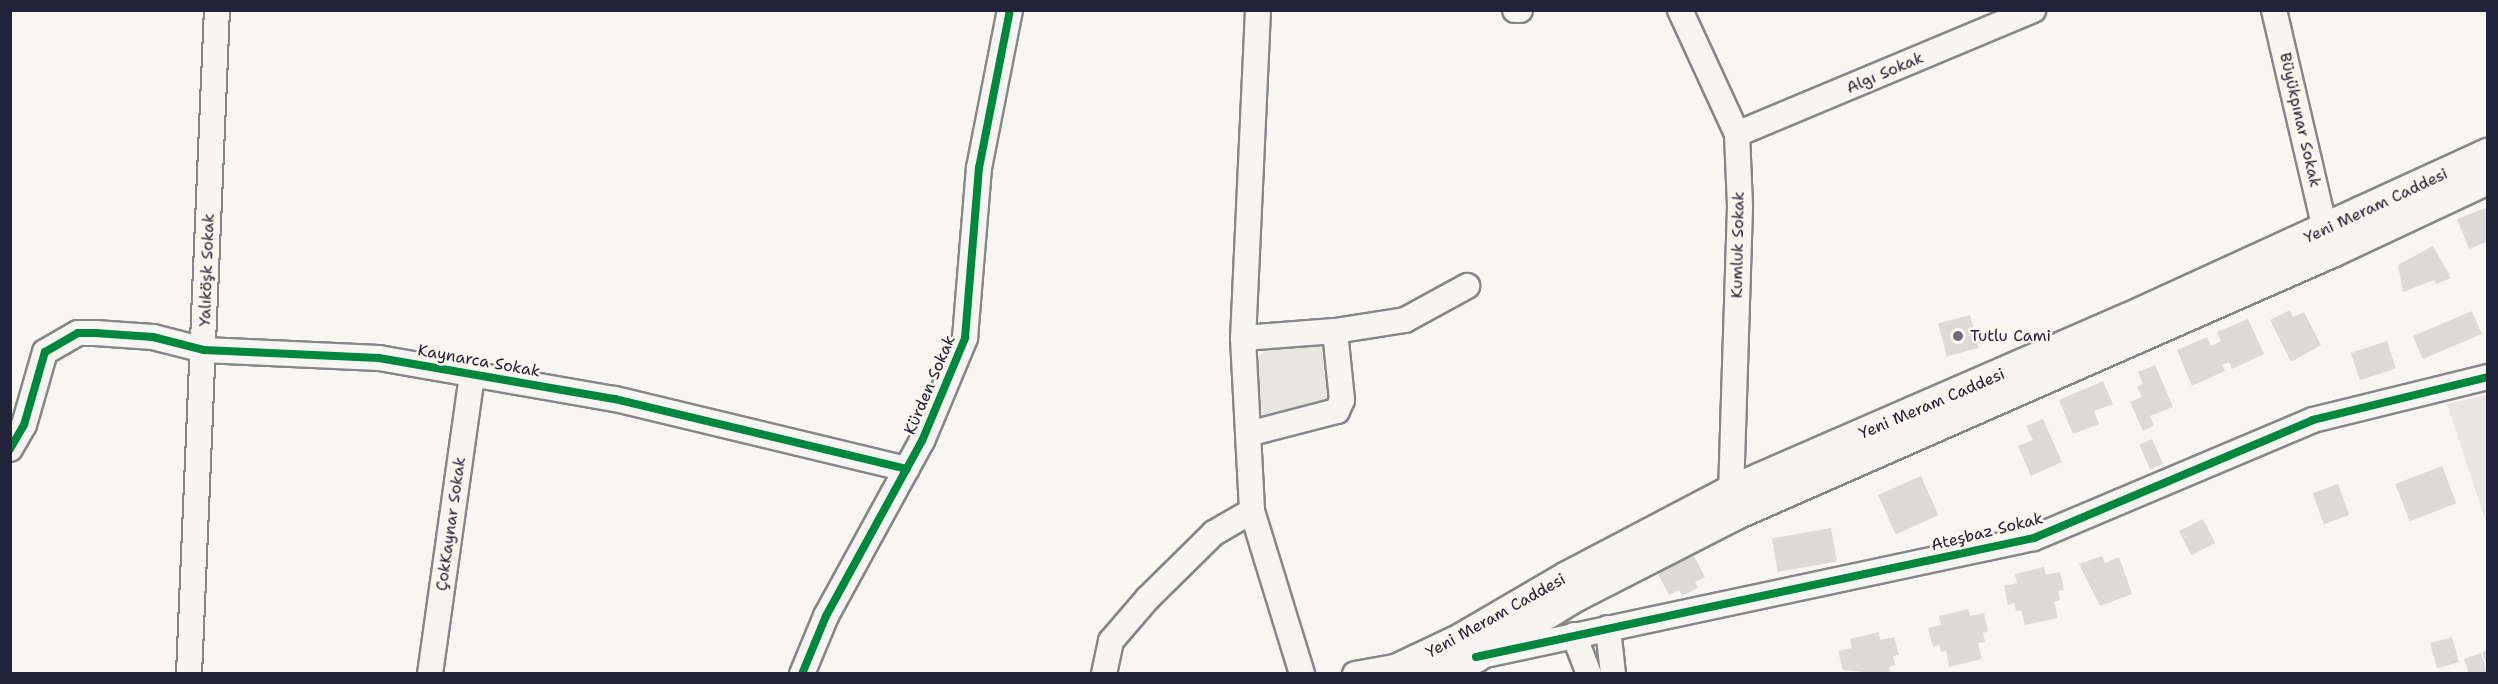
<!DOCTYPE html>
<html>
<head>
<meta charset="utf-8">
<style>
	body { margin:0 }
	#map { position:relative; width:2498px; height:684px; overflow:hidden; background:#f8f6f0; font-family:"Shantell Sans",sans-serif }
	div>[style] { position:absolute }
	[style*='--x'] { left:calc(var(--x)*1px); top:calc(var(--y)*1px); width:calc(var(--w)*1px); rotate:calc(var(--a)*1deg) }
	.built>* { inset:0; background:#e9e6e0 }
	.green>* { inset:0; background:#e8e6e0 }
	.building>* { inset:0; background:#dbdad7; transform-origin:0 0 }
	.roads { filter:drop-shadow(2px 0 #878688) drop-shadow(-2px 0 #878688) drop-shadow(0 2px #878688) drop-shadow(0 -2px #878688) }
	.minor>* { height:24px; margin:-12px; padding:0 12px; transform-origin:12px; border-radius:12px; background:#f6f5f1 }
	.major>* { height:30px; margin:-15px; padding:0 15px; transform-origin:15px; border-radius:15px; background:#f6f5f1 }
	.cycleway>* { height:8px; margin:-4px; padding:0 4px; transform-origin:4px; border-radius:4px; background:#00873e }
	.dots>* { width:16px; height:16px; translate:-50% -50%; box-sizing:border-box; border:3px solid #fbf7ec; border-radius:50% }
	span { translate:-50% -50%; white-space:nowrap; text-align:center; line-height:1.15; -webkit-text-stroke:5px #fbf7ec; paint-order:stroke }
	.street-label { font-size:16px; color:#22223b }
	.poi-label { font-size:16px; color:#22223b }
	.left { translate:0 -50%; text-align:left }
	.frame { position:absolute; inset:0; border:12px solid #22223b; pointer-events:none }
</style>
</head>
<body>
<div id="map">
	<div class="built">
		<div style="clip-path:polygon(2487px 395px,2488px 395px,2487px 525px,2447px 404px)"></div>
	</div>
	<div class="green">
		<div style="clip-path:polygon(1322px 339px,1332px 350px,1335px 396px,1327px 408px,1271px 419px,1256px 413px,1255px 359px,1270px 347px)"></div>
	</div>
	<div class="building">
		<div style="clip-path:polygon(2488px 207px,2488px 241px,2469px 249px,2457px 219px)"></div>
		<div style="clip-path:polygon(2433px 246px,2451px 278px,2436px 284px,2434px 280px,2403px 292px,2398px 265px)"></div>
		<div style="clip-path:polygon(2290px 310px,2293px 317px,2304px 312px,2321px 345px,2291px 362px,2270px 320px)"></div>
		<div style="left:2472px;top:311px;width:25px;height:64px;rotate:67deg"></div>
		<div style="left:1970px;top:315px;width:34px;height:33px;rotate:75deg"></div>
		<div style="clip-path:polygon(2248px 319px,2264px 354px,2232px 369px,2229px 362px,2222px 365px,2225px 371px,2192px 386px,2177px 350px,2207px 337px,2211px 346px,2221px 341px,2217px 332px)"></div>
		<div style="left:2387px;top:341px;width:29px;height:38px;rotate:72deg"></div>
		<div style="clip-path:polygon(2155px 365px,2173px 407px,2150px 416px,2154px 426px,2143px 431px,2130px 402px,2142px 397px,2137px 387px,2143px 384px,2138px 372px)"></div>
		<div style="clip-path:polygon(2103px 381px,2113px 404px,2094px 411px,2099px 424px,2073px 434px,2059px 400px)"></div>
		<div style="clip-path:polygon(2043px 419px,2062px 462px,2031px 476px,2018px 446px,2033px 440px,2026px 426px)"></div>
		<div style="left:2152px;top:439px;width:27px;height:14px;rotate:66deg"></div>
		<div style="left:2442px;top:466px;width:40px;height:50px;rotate:69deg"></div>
		<div style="left:1921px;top:476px;width:43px;height:47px;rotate:66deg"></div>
		<div style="left:2338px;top:484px;width:33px;height:27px;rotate:70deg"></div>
		<div style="left:2203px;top:519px;width:27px;height:27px;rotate:63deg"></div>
		<div style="left:1831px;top:528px;width:34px;height:60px;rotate:80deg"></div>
		<div style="clip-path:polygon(1692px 552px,1705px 577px,1695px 582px,1698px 588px,1682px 596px,1679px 590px,1669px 595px,1656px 570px)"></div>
		<div style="clip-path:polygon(2102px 556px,2105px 563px,2119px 557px,2132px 594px,2100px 606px,2079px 564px)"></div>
		<div style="clip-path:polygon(2044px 567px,2046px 575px,2060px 572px,2064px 590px,2058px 591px,2060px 600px,2054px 602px,2058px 618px,2025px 625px,2021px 610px,2016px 611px,2014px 603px,2008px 605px,2004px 586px,2017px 583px,2015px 574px)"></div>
		<div style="clip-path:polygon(1968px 609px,1970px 616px,1984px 613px,1988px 631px,1983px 633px,1985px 642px,1978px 643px,1982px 659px,1949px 667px,1946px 651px,1941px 652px,1939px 645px,1933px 647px,1928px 628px,1941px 625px,1939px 616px)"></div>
		<div style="clip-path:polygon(1879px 632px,1880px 640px,1894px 637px,1899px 655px,1893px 656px,1895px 665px,1889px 667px,1890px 674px,1843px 670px,1838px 651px,1852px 648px,1850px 639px)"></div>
		<div style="left:2452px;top:637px;width:26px;height:23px;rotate:74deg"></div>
		<div style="clip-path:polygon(2488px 650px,2488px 666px,2487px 666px,2482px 652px)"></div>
		<div style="clip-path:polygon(2481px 653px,2488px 674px,2469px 674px,2464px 659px)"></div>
	</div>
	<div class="roads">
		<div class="minor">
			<div style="--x:1258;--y:10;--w:328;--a:92.6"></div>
			<div style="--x:1243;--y:338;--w:173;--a:87"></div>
			<div style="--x:1252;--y:511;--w:170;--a:72.9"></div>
			<div style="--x:1515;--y:10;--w:5;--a:0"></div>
			<div style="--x:1680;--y:10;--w:136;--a:65.3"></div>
			<div style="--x:1737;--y:134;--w:73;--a:87.6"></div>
			<div style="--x:1740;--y:207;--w:284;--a:91.8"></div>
			<div style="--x:2274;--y:10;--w:226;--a:76.9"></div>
			<div style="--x:1737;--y:134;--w:321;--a:-22.7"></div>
			<div style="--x:1243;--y:338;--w:92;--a:-4.4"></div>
			<div style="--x:1335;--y:331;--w:71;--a:-8.9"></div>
			<div style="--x:1405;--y:320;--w:71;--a:-28.7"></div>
			<div style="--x:1248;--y:434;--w:92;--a:-14.5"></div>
			<div style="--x:1337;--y:411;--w:12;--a:-66"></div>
			<div style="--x:1342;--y:400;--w:69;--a:-95.8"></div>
			<div style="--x:10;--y:449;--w:28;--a:-60"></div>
			<div style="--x:24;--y:425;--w:76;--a:-74"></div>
			<div style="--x:45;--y:352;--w:38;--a:-30"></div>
			<div style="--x:78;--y:333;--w:17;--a:0"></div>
			<div style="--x:95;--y:333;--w:58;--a:3.9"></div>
			<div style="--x:153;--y:337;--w:53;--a:14.3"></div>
			<div style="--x:204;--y:350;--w:175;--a:2.6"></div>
			<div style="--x:379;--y:358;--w:240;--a:9.9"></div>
			<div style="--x:615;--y:399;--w:300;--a:13.5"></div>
			<div style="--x:1608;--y:628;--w:46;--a:83.8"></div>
			<div style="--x:1574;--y:635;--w:42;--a:69"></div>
			<div style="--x:1490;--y:654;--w:556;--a:-12.04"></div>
			<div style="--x:2034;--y:538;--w:303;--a:-22.9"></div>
			<div style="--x:2313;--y:420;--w:180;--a:-13.8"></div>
			<div style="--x:189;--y:674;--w:665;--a:-87.59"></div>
			<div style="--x:430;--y:674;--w:303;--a:-82"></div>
			<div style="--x:802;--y:674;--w:63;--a:-67.5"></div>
			<div style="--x:826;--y:616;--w:200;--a:-61.3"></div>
			<div style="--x:922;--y:441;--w:112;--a:-67.3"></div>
			<div style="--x:965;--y:338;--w:171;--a:-85.3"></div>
			<div style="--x:979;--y:168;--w:161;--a:-78.9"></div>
			<div style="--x:1104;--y:674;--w:34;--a:-78"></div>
			<div style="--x:1111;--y:641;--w:57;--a:-49.3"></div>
			<div style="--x:1148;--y:598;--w:93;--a:-44.6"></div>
			<div style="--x:1214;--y:533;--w:44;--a:-30.1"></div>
			<div style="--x:1355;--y:674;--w:51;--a:-10.2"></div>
		</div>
		<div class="major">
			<div style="--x:1387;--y:674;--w:82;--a:-25.3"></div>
			<div style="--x:1461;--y:639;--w:123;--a:-30.3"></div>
			<div style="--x:1567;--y:577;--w:185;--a:-27.7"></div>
			<div style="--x:1731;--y:491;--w:430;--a:-23.5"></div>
			<div style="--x:2125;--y:320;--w:399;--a:-24.6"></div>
			<div style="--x:1441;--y:674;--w:39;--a:-26"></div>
			<div style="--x:1476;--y:657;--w:117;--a:-31.4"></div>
			<div style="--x:1576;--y:596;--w:178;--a:-27.1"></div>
			<div style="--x:1734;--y:515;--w:653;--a:-23.74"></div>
			<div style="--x:2332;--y:252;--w:172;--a:-25.1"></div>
		</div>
	</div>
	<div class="cycleway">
		<div style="--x:10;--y:449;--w:28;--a:-60"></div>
		<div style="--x:24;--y:425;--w:76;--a:-74"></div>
		<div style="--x:45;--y:352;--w:38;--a:-30"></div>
		<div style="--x:78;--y:333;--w:17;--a:0"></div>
		<div style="--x:95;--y:333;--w:58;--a:3.9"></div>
		<div style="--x:153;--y:337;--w:53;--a:14.3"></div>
		<div style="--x:204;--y:350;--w:175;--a:2.6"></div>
		<div style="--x:379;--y:358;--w:240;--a:9.9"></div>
		<div style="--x:615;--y:399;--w:300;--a:13.5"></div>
		<div style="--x:1476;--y:657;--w:571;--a:-12.04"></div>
		<div style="--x:2034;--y:538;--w:303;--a:-22.9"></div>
		<div style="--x:2313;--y:420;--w:180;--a:-13.8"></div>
		<div style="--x:802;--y:674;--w:63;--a:-67.5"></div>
		<div style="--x:826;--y:616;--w:200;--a:-61.3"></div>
		<div style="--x:922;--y:441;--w:112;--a:-67.3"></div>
		<div style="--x:965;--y:338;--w:171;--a:-85.3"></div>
		<div style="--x:979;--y:168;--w:161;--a:-78.9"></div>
	</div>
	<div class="dots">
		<div style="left:1958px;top:336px;background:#6d6c7a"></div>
	</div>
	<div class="street-label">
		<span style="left:1885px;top:73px;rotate:-23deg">Algı Sokak</span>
		<span style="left:2300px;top:120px;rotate:77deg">Büyükpınar Sokak</span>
		<span style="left:2376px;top:206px;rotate:-25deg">Yeni Meram Caddesi</span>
		<span style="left:1738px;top:245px;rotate:-89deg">Kumluk Sokak</span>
		<span style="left:207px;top:270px;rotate:-88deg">Yalıköşk Sokak</span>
		<span style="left:479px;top:361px;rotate:10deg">Kaynarca Sokak</span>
		<span style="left:930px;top:385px;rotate:-67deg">Kürden Sokak</span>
		<span style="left:1932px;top:404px;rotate:-23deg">Yeni Meram Caddesi</span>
		<span style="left:451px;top:524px;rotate:-82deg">ÇokKaynar Sokak</span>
		<span style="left:1987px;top:532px;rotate:-14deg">Ateşbaz Sokak</span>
		<span style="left:1496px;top:616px;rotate:-29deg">Yeni Meram Caddesi</span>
	</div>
	<div class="poi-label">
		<span class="left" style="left:1970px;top:336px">Tutlu Cami</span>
	</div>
	<div class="frame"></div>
</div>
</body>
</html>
